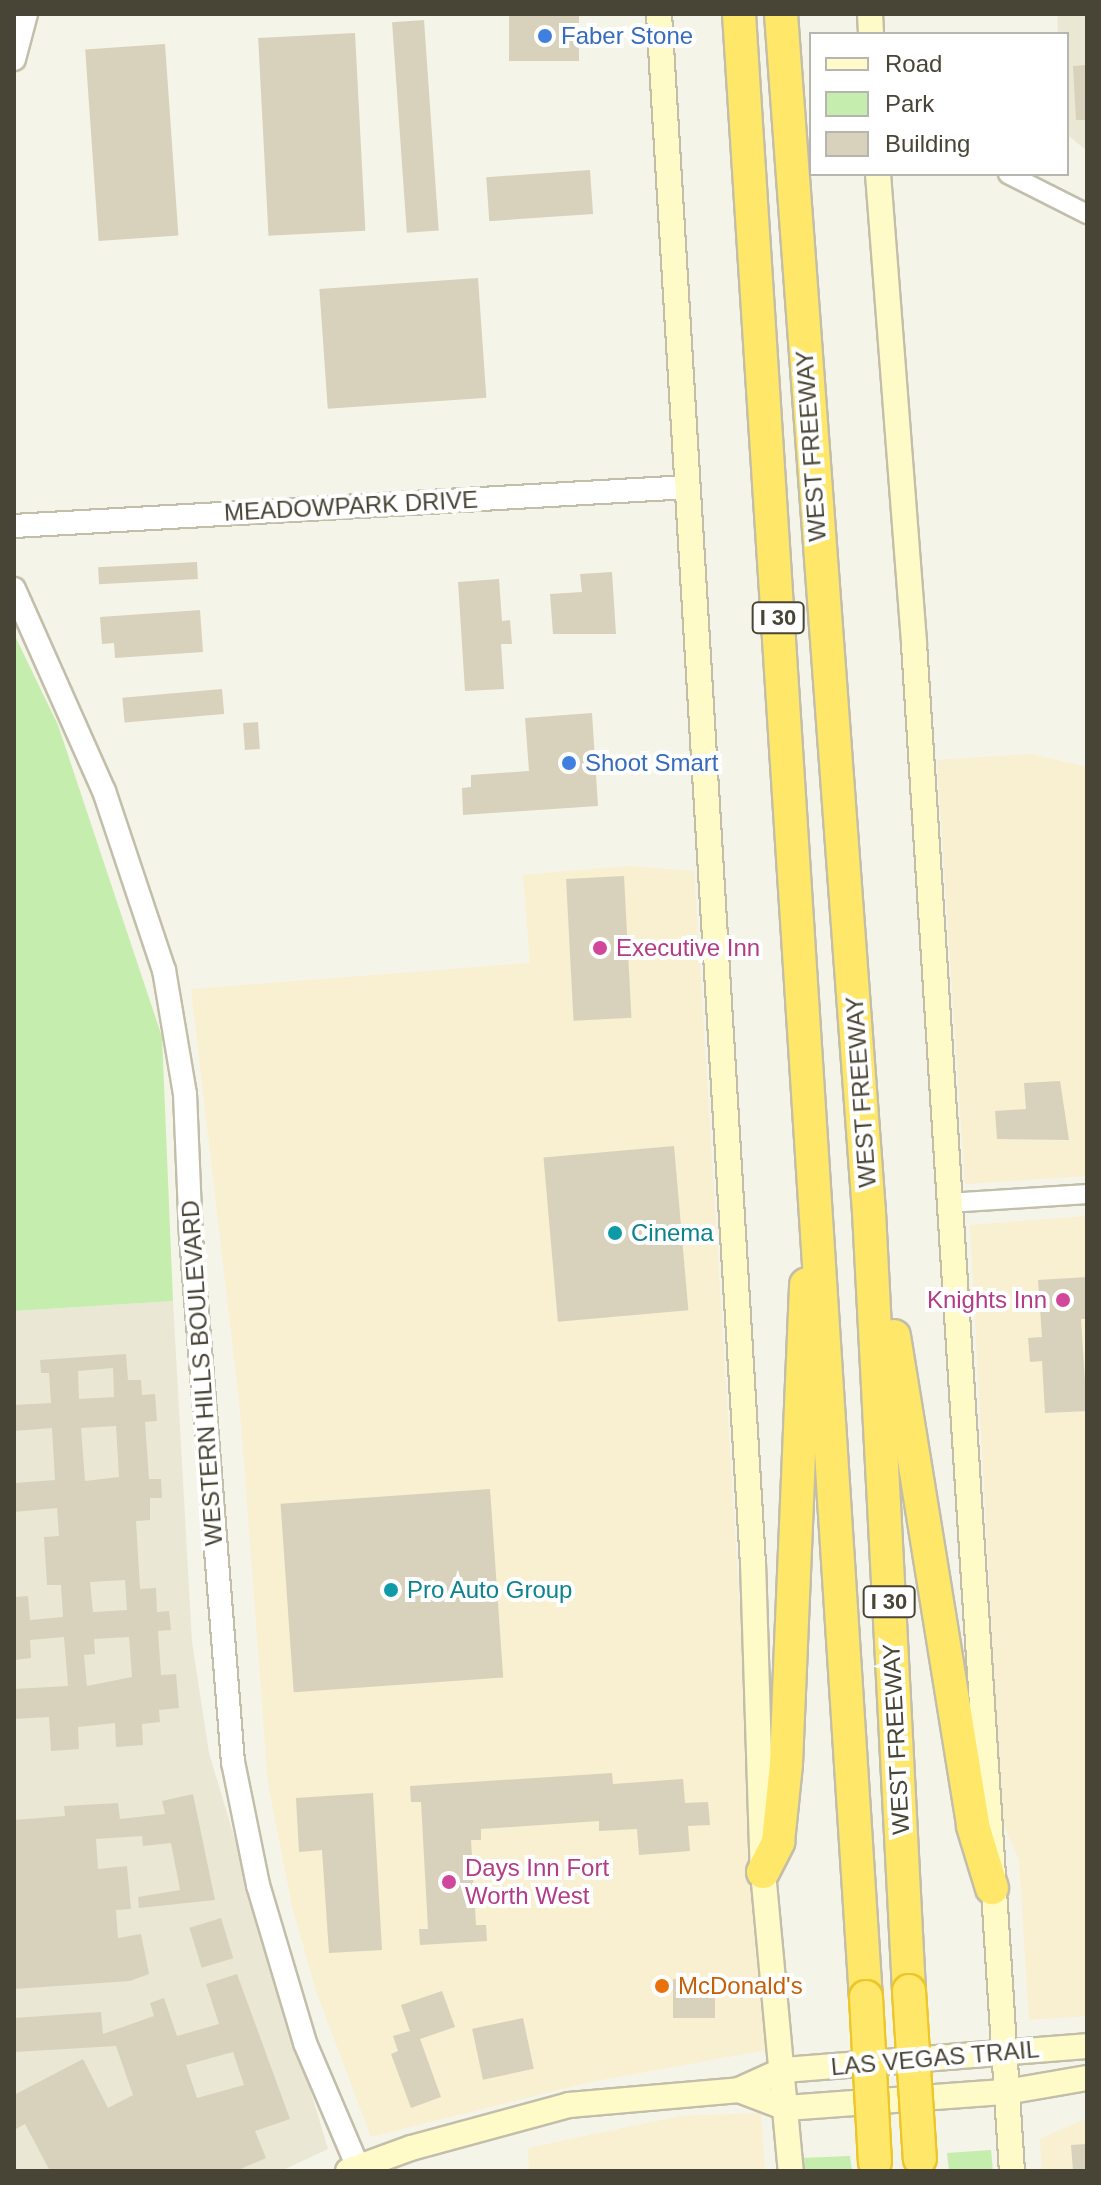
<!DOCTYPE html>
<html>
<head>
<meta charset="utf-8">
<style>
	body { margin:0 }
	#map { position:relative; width:1101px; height:2185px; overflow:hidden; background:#f5f4e8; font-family:Arial,sans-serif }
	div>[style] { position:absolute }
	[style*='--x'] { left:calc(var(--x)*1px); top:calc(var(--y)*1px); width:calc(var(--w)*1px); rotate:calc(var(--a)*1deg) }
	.residential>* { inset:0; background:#eae7d5 }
	.commercial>* { inset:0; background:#f9efd1 }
	.green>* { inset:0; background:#c5edad }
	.building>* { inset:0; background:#d8d2bc; transform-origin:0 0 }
	.roads { filter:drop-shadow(2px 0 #c2bea9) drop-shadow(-2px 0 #c2bea9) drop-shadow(0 2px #c2bea9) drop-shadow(0 -2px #c2bea9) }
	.minor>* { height:18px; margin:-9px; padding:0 9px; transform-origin:9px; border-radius:9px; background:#fff }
	.tertiary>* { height:22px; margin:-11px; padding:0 11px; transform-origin:11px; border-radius:11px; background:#fff }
	.secondary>* { height:24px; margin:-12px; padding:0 12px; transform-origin:12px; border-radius:12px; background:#fffbc8 }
	.motorway>* { height:32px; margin:-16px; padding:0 16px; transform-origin:16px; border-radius:16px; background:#ffe769 }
	.bridges { filter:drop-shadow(2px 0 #ecc62b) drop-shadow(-2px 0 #ecc62b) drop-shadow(0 2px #ecc62b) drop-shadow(0 -2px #ecc62b) }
	.motorway-bridge>* { height:32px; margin:-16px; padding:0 16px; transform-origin:16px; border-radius:16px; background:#ffe769 }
	.dots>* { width:22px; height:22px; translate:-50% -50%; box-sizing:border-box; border:4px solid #fff; border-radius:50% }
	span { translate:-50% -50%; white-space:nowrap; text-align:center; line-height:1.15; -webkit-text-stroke:8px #fff; paint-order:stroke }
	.shield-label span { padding:2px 6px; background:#fff; border:2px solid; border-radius:6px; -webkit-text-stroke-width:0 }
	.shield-label { font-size:22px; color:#494536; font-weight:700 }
	.shop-label { font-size:24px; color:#366cbe }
	.left { translate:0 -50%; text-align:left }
	.street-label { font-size:24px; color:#494536 }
	.hotel-label { font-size:24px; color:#b23c85 }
	.right { translate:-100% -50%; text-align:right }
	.culture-label { font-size:24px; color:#0d838f }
	.food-label { font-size:24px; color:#c56008 }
	.frame { position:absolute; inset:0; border:16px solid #494536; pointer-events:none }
	.legend { position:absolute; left:809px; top:32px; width:260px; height:144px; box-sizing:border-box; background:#fff; border:2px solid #b6b5af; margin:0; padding:10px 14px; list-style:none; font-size:24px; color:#494536 }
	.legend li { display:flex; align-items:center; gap:16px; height:40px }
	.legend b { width:40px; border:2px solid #b6b5af }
</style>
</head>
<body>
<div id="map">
	<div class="residential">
		<div style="clip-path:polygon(1057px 14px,1087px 14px,1087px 151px,1069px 136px,1067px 34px,1058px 34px)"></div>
		<div style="clip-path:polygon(173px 1301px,192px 1642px,209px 1753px,328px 2149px,281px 2171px,14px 2171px,14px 1311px)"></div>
	</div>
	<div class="commercial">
		<div style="clip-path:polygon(1031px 754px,1087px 767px,1087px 1176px,965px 1184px,937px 760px)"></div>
		<div style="clip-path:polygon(628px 866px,694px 871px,767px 2050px,590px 2082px,371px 2137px,316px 1991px,292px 1906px,268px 1784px,240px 1409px,191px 989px,530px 963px,523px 875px)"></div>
		<div style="clip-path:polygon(1087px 1216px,1087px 2016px,1029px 2020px,1019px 1860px,1002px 1820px,970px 1225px)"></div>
		<div style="clip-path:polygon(761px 2113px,765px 2171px,529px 2171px,528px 2148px,680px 2116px)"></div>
		<div style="clip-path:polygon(1087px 2118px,1087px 2171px,1042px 2171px,1040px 2139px)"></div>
	</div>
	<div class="green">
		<div style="clip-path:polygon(14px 634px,58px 725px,162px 1037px,173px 1301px,14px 1311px)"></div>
		<div style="clip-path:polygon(991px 2150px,993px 2171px,949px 2171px,947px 2153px)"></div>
		<div style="clip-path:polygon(850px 2156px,852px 2171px,801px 2171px,800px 2158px)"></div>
	</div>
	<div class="building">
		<div style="left:509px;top:14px;width:70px;height:47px"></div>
		<div style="left:424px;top:20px;width:211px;height:32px;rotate:86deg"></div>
		<div style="left:355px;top:33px;width:198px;height:97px;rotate:87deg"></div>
		<div style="left:165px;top:44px;width:192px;height:80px;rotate:86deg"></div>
		<div style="clip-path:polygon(1087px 65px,1087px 120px,1076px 120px,1073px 66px)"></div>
		<div style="left:590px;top:170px;width:44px;height:104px;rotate:86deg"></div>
		<div style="left:478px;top:278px;width:120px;height:159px;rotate:86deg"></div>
		<div style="left:197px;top:562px;width:17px;height:99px;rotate:87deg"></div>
		<div style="clip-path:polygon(612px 572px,616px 634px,553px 634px,550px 594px,582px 592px,580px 574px)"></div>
		<div style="clip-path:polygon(499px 579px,502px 621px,510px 620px,512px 644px,501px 644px,504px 689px,465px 691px,458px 582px)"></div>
		<div style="clip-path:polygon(200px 610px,203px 652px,115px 658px,114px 643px,102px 644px,100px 617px)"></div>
		<div style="left:222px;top:689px;width:25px;height:100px;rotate:85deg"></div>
		<div style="clip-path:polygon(592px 713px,598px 806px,463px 815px,462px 788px,471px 787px,471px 775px,529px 771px,525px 718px)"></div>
		<div style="left:258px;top:722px;width:27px;height:15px;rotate:86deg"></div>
		<div style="left:624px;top:876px;width:142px;height:58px;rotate:87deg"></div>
		<div style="clip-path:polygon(1060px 1081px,1069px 1140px,997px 1139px,995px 1111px,1026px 1109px,1024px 1083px)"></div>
		<div style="left:674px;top:1146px;width:165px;height:131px;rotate:85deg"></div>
		<div style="clip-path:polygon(1087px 1277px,1087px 1319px,1081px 1319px,1087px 1411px,1045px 1413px,1042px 1361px,1030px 1362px,1028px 1338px,1042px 1337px,1038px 1280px)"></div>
		<div style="clip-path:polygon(evenodd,126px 1354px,128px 1380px,141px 1380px,142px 1395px,155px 1394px,157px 1421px,145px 1422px,149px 1479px,161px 1479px,162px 1498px,150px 1498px,150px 1520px,136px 1521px,140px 1589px,156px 1588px,157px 1612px,169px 1611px,171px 1630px,158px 1631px,161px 1675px,176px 1674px,179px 1708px,159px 1710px,160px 1722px,142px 1724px,143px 1745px,116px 1747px,115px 1723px,78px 1727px,79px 1749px,51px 1751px,49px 1717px,14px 1719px,14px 1689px,68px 1686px,64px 1637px,30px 1640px,31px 1658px,14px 1660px,14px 1597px,28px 1596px,30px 1620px,63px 1617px,61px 1585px,47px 1585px,44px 1537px,59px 1536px,57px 1508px,14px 1512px,14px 1483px,55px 1480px,52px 1428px,14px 1431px,14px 1405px,51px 1403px,49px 1373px,41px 1373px,40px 1360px,126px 1354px,113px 1368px,114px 1397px,79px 1399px,78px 1371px,113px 1368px,126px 1354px,116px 1426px,119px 1477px,85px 1481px,81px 1428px,116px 1426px,126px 1354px,125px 1580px,127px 1610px,93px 1612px,90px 1582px,125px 1580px,126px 1354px,129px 1637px,132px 1677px,87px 1686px,84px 1655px,95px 1654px,94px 1639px,129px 1637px)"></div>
		<div style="left:490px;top:1489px;width:189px;height:210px;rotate:86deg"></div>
		<div style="clip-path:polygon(612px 1773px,613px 1784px,683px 1779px,685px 1803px,708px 1802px,710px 1825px,688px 1826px,690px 1851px,639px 1855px,637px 1829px,599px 1831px,599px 1821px,481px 1829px,481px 1840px,471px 1840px,476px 1925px,486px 1925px,487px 1941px,420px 1945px,419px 1929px,428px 1929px,421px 1802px,411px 1802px,410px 1786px)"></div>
		<div style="clip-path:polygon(373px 1793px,382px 1950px,329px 1953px,322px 1850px,299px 1852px,296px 1798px)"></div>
		<div style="clip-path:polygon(193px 1794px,215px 1900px,139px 1908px,138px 1897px,180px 1890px,171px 1843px,143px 1846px,142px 1836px,96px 1839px,98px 1869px,127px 1866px,131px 1909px,116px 1910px,118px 1938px,141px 1934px,149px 1974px,130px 1981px,14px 1989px,14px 1820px,65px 1816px,64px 1806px,118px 1803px,120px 1819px,165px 1814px,162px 1801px)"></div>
		<div style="left:221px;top:1918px;width:42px;height:33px;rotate:73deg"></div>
		<div style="clip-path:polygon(evenodd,237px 1974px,290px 2119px,255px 2131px,266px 2158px,236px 2171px,50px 2171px,25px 2124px,14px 2130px,14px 2095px,83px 2059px,108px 2108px,133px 2095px,116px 2046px,14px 2052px,14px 2018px,101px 2012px,103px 2034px,154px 2016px,150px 2003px,164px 1998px,177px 2036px,219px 2024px,206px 1984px,237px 1974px,233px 2052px,244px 2085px,197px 2098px,186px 2065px,233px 2052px)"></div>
		<div style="left:715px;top:1979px;width:39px;height:42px;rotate:90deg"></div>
		<div style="clip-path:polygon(442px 1991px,455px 2027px,420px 2039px,441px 2097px,411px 2108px,391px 2054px,398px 2051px,393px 2036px,410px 2031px,401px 2005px)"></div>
		<div style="left:523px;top:2018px;width:52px;height:52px;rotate:78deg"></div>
		<div style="clip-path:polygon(1087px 2144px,1087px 2171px,1073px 2171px,1071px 2145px)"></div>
	</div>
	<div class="roads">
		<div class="minor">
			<div style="--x:1008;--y:174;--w:89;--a:26.9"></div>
			<div style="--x:949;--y:1203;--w:138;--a:-3.7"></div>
		</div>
		<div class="tertiary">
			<div style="--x:14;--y:59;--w:47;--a:-75.1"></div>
			<div style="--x:14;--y:526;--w:675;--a:-3.31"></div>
			<div style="--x:14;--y:589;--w:221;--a:66"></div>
			<div style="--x:104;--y:791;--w:189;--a:71.5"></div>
			<div style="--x:164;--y:970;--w:126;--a:80.4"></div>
			<div style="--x:185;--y:1094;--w:143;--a:87.6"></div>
			<div style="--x:191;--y:1237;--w:527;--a:85.43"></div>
			<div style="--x:233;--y:1762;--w:126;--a:78.5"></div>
			<div style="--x:258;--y:1885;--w:165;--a:73.4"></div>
			<div style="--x:305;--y:2043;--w:135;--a:66.9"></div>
		</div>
		<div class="secondary">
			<div style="--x:659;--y:14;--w:1551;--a:86.53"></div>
			<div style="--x:753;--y:1562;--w:310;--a:88.2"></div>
			<div style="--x:763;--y:1872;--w:300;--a:84.7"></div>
			<div style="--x:870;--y:14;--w:20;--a:87"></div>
			<div style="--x:878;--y:174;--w:471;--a:85.6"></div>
			<div style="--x:914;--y:644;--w:1530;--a:86.33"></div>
			<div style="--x:739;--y:2090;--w:50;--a:21"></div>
			<div style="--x:786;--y:2108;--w:221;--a:-4.2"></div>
			<div style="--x:1006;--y:2092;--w:82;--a:-9.8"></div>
			<div style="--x:348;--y:2171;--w:67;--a:-20.1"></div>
			<div style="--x:411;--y:2148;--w:164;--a:-15.2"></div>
			<div style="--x:569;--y:2105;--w:171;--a:-5"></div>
			<div style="--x:739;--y:2090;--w:48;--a:-24.4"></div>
			<div style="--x:783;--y:2070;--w:305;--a:-4.5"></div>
		</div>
		<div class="motorway">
			<div style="--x:739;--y:14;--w:1987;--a:86.34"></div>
			<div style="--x:781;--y:14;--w:1201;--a:85.8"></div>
			<div style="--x:869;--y:1212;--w:780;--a:87.06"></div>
			<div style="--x:894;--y:1336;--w:496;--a:80.8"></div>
			<div style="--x:973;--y:1826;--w:65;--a:73"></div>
			<div style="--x:763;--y:1872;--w:34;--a:-63"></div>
			<div style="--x:778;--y:1842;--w:78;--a:-84.1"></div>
			<div style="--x:786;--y:1764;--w:480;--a:-87.6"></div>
		</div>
	</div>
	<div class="bridges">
		<div class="motorway-bridge">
			<div style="--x:909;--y:1991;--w:168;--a:86.3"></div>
			<div style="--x:866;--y:1997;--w:165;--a:86.9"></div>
		</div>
	</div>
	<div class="dots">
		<div style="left:545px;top:36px;background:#3f7fe0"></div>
		<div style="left:569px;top:763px;background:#3f7fe0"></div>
		<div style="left:600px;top:948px;background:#d1479c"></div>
		<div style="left:615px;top:1233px;background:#0f9aa8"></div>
		<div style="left:1063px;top:1300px;background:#d1479c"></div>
		<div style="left:391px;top:1590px;background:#0f9aa8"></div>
		<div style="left:449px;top:1882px;background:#d1479c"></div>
		<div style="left:662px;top:1986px;background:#e8710a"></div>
	</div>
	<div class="shield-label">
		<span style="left:778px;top:618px">I 30</span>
		<span style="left:889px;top:1602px">I 30</span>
	</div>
	<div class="shop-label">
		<span class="left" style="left:561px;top:36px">Faber Stone</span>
		<span class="left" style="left:585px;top:763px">Shoot Smart</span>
	</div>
	<div class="street-label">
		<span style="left:811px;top:446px;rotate:-94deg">WEST FREEWAY</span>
		<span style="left:351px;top:506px;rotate:-3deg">MEADOWPARK DRIVE</span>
		<span style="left:861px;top:1092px;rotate:-94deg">WEST FREEWAY</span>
		<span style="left:202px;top:1373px;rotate:-94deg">WESTERN HILLS BOULEVARD</span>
		<span style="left:896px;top:1739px;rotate:-93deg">WEST FREEWAY</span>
		<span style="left:935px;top:2058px;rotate:-5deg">LAS VEGAS TRAIL</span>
	</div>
	<div class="hotel-label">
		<span class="left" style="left:616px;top:948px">Executive Inn</span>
		<span class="right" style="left:1047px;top:1300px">Knights Inn</span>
		<span class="left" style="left:465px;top:1882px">Days Inn Fort<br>Worth West</span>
	</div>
	<div class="culture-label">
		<span class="left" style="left:631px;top:1233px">Cinema</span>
		<span class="left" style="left:407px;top:1590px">Pro Auto Group</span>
	</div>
	<div class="food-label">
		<span class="left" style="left:678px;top:1986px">McDonald's</span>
	</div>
	<div class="frame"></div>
	<ul class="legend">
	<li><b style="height:10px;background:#fffbc8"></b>Road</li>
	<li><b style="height:22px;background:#c5edad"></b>Park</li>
	<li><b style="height:22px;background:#d8d2bc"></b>Building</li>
	</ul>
</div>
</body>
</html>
